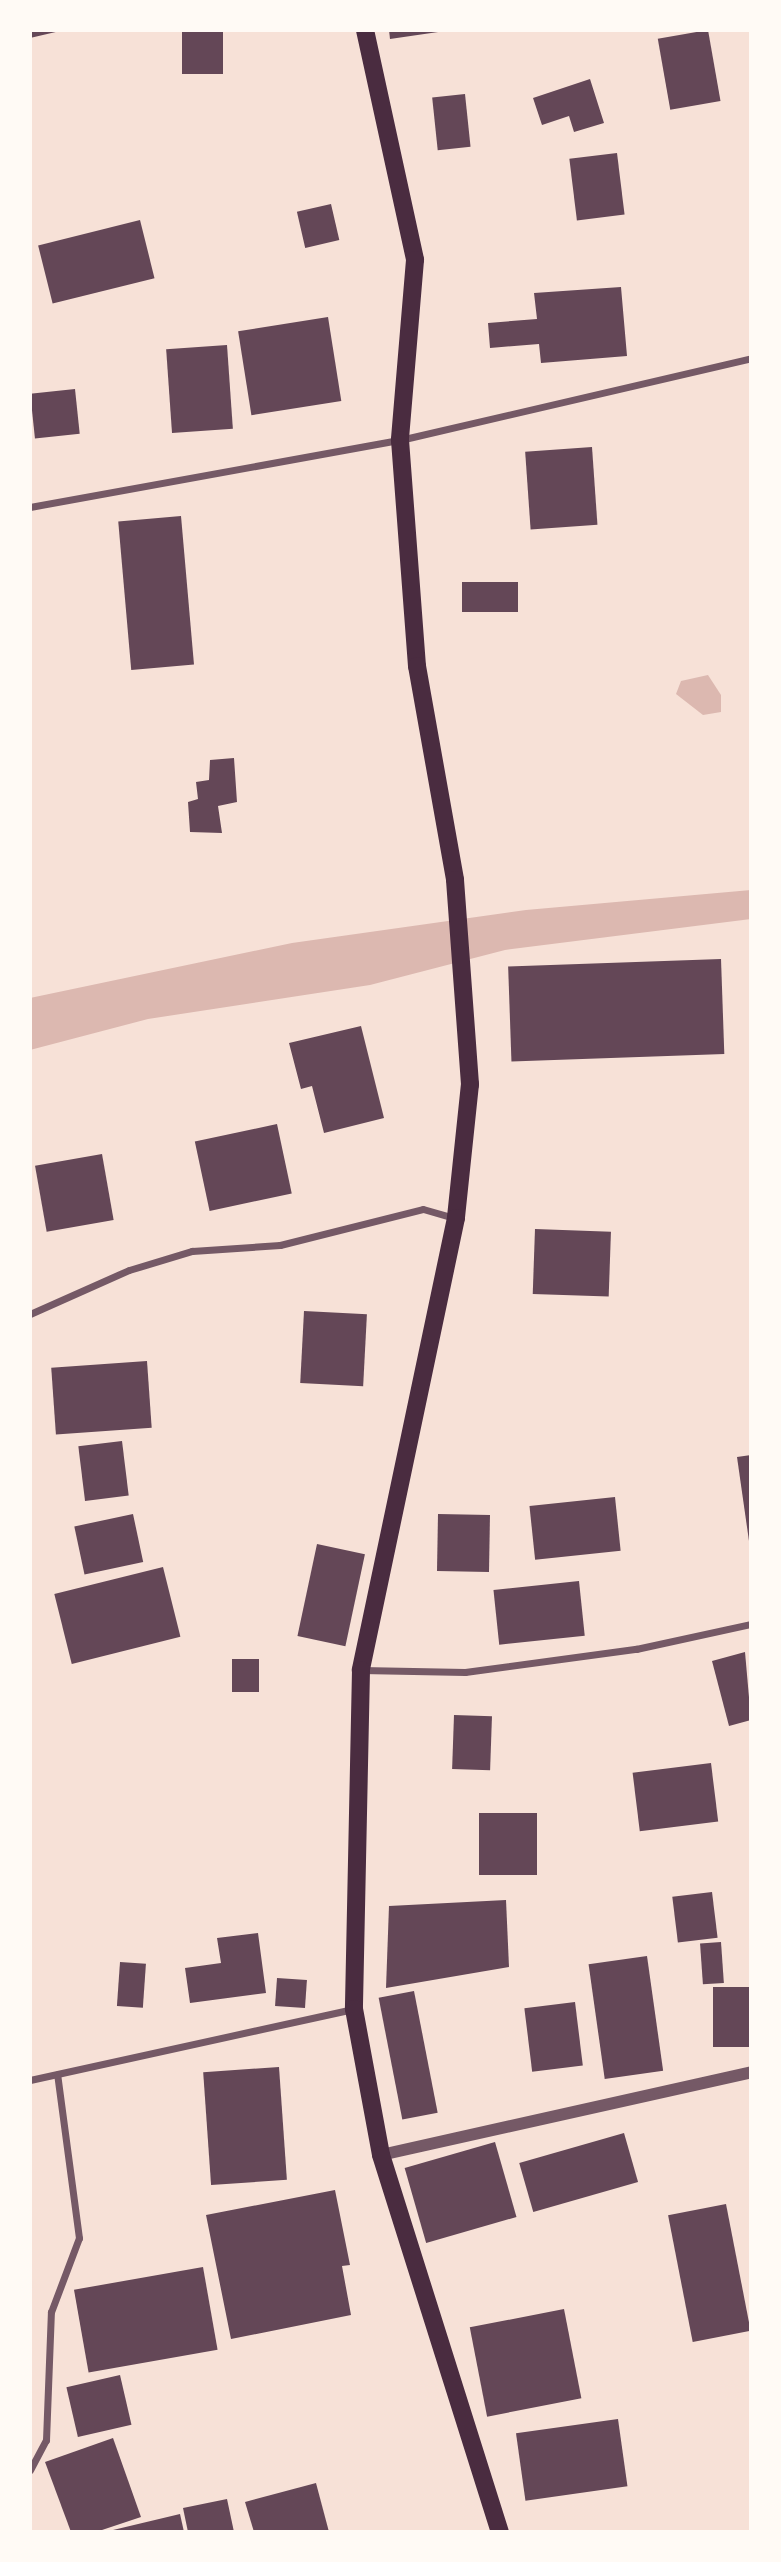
<!DOCTYPE html>
<html>
<head>
<meta charset="utf-8">
<style>
	body { margin:0 }
	#map { position:relative; width:781px; height:2562px; overflow:hidden; background:#f7e1d7; font-family:"Playfair Display",serif }
	div>[style] { position:absolute }
	[style*='--x'] { left:calc(var(--x)*1px); top:calc(var(--y)*1px); width:calc(var(--w)*1px); rotate:calc(var(--a)*1deg) }
	.water>* { inset:0; background:#dcb8b0 }
	.building>* { inset:0; background:#644757; transform-origin:0 0 }
	.minor>* { height:7px; margin:-3.5px; padding:0 3.5px; transform-origin:3.5px; border-radius:3.5px; background:#755966 }
	.tertiary>* { height:12px; margin:-6px; padding:0 6px; transform-origin:6px; border-radius:6px; background:#755966 }
	.primary>* { height:18px; margin:-9px; padding:0 9px; transform-origin:9px; border-radius:9px; background:#4a2c40 }
	span { translate:-50% -50%; white-space:nowrap; text-align:center; line-height:1.15; -webkit-text-stroke:7px #fffaf5; paint-order:stroke }
	.frame { position:absolute; inset:0; border:32px solid #fffaf5; pointer-events:none }
</style>
</head>
<body>
<div id="map">
	<div class="water">
		<div style="clip-path:polygon(708px 675px,721px 695px,721px 712px,703px 715px,676px 694px,681px 681px)"></div>
		<div style="clip-path:polygon(751px 890px,751px 919px,505px 950px,370px 985px,148px 1019px,30px 1050px,30px 998px,292px 943px,526px 910px)"></div>
	</div>
	<div class="building">
		<div style="clip-path:polygon(30px 30px,60px 30px,60px 31px,30px 38px)"></div>
		<div style="left:182px;top:30px;width:41px;height:44px"></div>
		<div style="clip-path:polygon(389px 30px,445px 30px,445px 31px,390px 39px)"></div>
		<div style="left:708px;top:30px;width:72px;height:51px;rotate:80deg"></div>
		<div style="clip-path:polygon(590px 79px,604px 123px,574px 132px,569px 116px,542px 125px,533px 98px)"></div>
		<div style="left:465px;top:94px;width:53px;height:33px;rotate:84deg"></div>
		<div style="left:617px;top:153px;width:62px;height:48px;rotate:83deg"></div>
		<div style="left:331px;top:204px;width:37px;height:35px;rotate:77deg"></div>
		<div style="left:140px;top:220px;width:60px;height:105px;rotate:76deg"></div>
		<div style="clip-path:polygon(621px 287px,627px 356px,541px 363px,539px 344px,490px 348px,488px 323px,537px 319px,534px 293px)"></div>
		<div style="left:328px;top:317px;width:85px;height:91px;rotate:81deg"></div>
		<div style="left:227px;top:345px;width:84px;height:61px;rotate:86deg"></div>
		<div style="left:75px;top:389px;width:45px;height:45px;rotate:84deg"></div>
		<div style="left:592px;top:447px;width:78px;height:67px;rotate:86deg"></div>
		<div style="left:181px;top:516px;width:149px;height:63px;rotate:85deg"></div>
		<div style="left:462px;top:582px;width:56px;height:30px"></div>
		<div style="clip-path:polygon(234px 758px,237px 802px,218px 806px,222px 833px,190px 832px,188px 802px,198px 799px,196px 782px,209px 780px,210px 760px)"></div>
		<div style="left:721px;top:959px;width:95px;height:213px;rotate:88deg"></div>
		<div style="clip-path:polygon(361px 1026px,384px 1118px,324px 1133px,312px 1086px,301px 1089px,289px 1043px)"></div>
		<div style="left:277px;top:1124px;width:71px;height:84px;rotate:78deg"></div>
		<div style="left:102px;top:1154px;width:67px;height:68px;rotate:80deg"></div>
		<div style="left:535px;top:1229px;width:76px;height:65px;rotate:2deg"></div>
		<div style="left:304px;top:1311px;width:63px;height:72px;rotate:3deg"></div>
		<div style="left:147px;top:1361px;width:67px;height:96px;rotate:86deg"></div>
		<div style="left:122px;top:1441px;width:55px;height:44px;rotate:83deg"></div>
		<div style="clip-path:polygon(751px 1455px,751px 1548px,750px 1548px,737px 1457px)"></div>
		<div style="left:615px;top:1497px;width:54px;height:86px;rotate:84deg"></div>
		<div style="left:133px;top:1514px;width:49px;height:60px;rotate:78deg"></div>
		<div style="left:438px;top:1514px;width:52px;height:57px;rotate:1deg"></div>
		<div style="left:317px;top:1544px;width:49px;height:94px;rotate:12deg"></div>
		<div style="left:163px;top:1567px;width:72px;height:112px;rotate:76deg"></div>
		<div style="left:579px;top:1581px;width:55px;height:86px;rotate:84deg"></div>
		<div style="clip-path:polygon(745px 1652px,751px 1720px,729px 1726px,712px 1661px)"></div>
		<div style="left:232px;top:1659px;width:27px;height:33px"></div>
		<div style="left:454px;top:1715px;width:38px;height:54px;rotate:2deg"></div>
		<div style="left:711px;top:1763px;width:59px;height:79px;rotate:83deg"></div>
		<div style="left:479px;top:1813px;width:58px;height:62px"></div>
		<div style="left:712px;top:1892px;width:46px;height:40px;rotate:83deg"></div>
		<div style="clip-path:polygon(506px 1900px,509px 1967px,386px 1988px,389px 1906px)"></div>
		<div style="clip-path:polygon(258px 1933px,266px 1993px,190px 2003px,185px 1968px,221px 1963px,217px 1938px)"></div>
		<div style="left:721px;top:1942px;width:41px;height:21px;rotate:86deg"></div>
		<div style="left:647px;top:1956px;width:116px;height:59px;rotate:82deg"></div>
		<div style="left:120px;top:1962px;width:26px;height:44px;rotate:4deg"></div>
		<div style="left:277px;top:1978px;width:30px;height:28px;rotate:4deg"></div>
		<div style="left:751px;top:1987px;width:60px;height:38px;rotate:90deg"></div>
		<div style="left:414px;top:1991px;width:124px;height:36px;rotate:79deg"></div>
		<div style="left:575px;top:2002px;width:64px;height:51px;rotate:83deg"></div>
		<div style="left:279px;top:2067px;width:113px;height:76px;rotate:86deg"></div>
		<div style="left:624px;top:2133px;width:51px;height:109px;rotate:74deg"></div>
		<div style="left:495px;top:2142px;width:78px;height:94px;rotate:74deg"></div>
		<div style="clip-path:polygon(335px 2190px,350px 2265px,342px 2266px,351px 2315px,231px 2339px,206px 2215px)"></div>
		<div style="left:726px;top:2204px;width:129px;height:59px;rotate:79deg"></div>
		<div style="left:203px;top:2267px;width:84px;height:131px;rotate:80deg"></div>
		<div style="left:564px;top:2309px;width:91px;height:96px;rotate:79deg"></div>
		<div style="left:120px;top:2375px;width:51px;height:55px;rotate:77deg"></div>
		<div style="left:618px;top:2419px;width:68px;height:103px;rotate:82deg"></div>
		<div style="clip-path:polygon(113px 2438px,141px 2517px,96px 2532px,71px 2532px,45px 2462px)"></div>
		<div style="clip-path:polygon(316px 2483px,329px 2532px,254px 2532px,245px 2502px)"></div>
		<div style="clip-path:polygon(227px 2499px,234px 2532px,188px 2532px,183px 2508px)"></div>
		<div style="clip-path:polygon(180px 2514px,184px 2532px,114px 2532px,113px 2530px)"></div>
	</div>
	<div class="minor">
		<div style="--x:30;--y:507;--w:376;--a:-10.3"></div>
		<div style="--x:400;--y:440;--w:360;--a:-13.1"></div>
		<div style="--x:30;--y:1314;--w:108;--a:-24"></div>
		<div style="--x:129;--y:1270;--w:66;--a:-16.8"></div>
		<div style="--x:192;--y:1251;--w:88;--a:-3.9"></div>
		<div style="--x:280;--y:1245;--w:147;--a:-14.1"></div>
		<div style="--x:423;--y:1209;--w:33;--a:16"></div>
		<div style="--x:361;--y:1670;--w:104;--a:1.1"></div>
		<div style="--x:465;--y:1672;--w:173;--a:-7.7"></div>
		<div style="--x:636;--y:1649;--w:118;--a:-12.3"></div>
		<div style="--x:30;--y:2080;--w:332;--a:-12.4"></div>
		<div style="--x:30;--y:2470;--w:34;--a:-62"></div>
		<div style="--x:46;--y:2440;--w:128;--a:-87.8"></div>
		<div style="--x:51;--y:2312;--w:79;--a:-69.3"></div>
		<div style="--x:79;--y:2238;--w:165;--a:-97.6"></div>
	</div>
	<div class="tertiary">
		<div style="--x:381;--y:2155;--w:379;--a:-12.6"></div>
	</div>
	<div class="primary">
		<div style="--x:365;--y:30;--w:235;--a:77.7"></div>
		<div style="--x:415;--y:260;--w:181;--a:94.8"></div>
		<div style="--x:400;--y:440;--w:227;--a:85.7"></div>
		<div style="--x:417;--y:666;--w:217;--a:79.9"></div>
		<div style="--x:455;--y:880;--w:205;--a:85.8"></div>
		<div style="--x:470;--y:1084;--w:135;--a:96"></div>
		<div style="--x:456;--y:1218;--w:462;--a:101.9"></div>
		<div style="--x:361;--y:1670;--w:339;--a:91.2"></div>
		<div style="--x:354;--y:2009;--w:148;--a:79.5"></div>
		<div style="--x:381;--y:2155;--w:395;--a:72.5"></div>
	</div>
	<div class="frame"></div>
</div>
</body>
</html>
